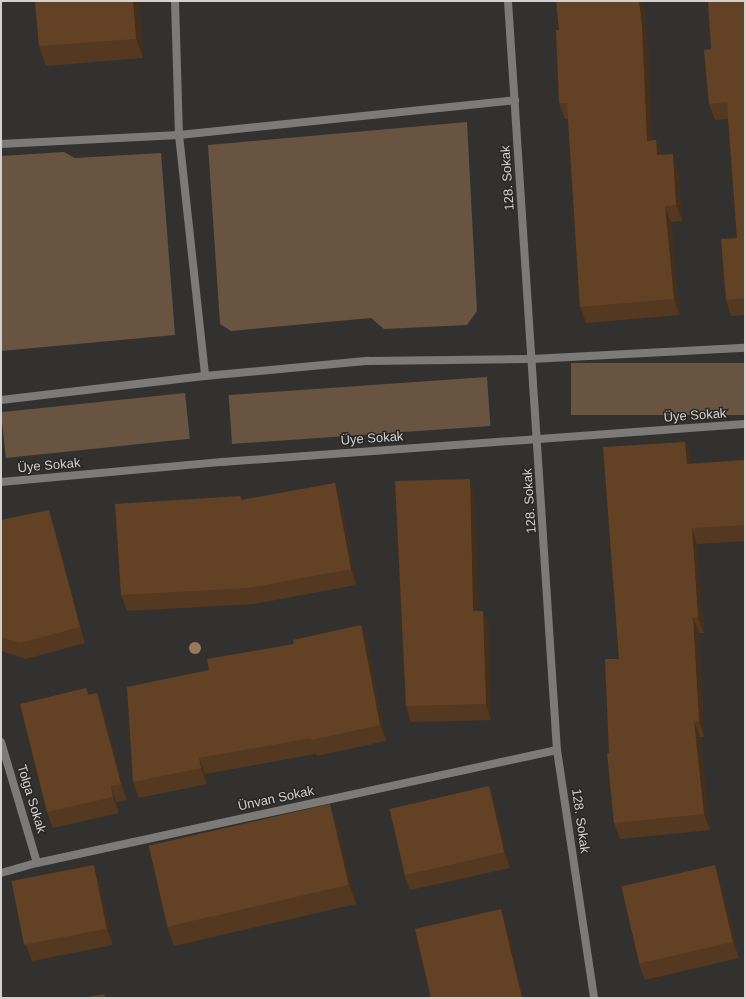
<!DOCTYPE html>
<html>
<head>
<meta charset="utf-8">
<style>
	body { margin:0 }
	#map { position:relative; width:746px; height:999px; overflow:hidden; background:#33312f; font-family:Helvetica,sans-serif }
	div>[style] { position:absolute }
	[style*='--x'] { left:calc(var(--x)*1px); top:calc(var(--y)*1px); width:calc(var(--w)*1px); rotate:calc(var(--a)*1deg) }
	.green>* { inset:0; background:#695341; transform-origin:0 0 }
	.minor>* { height:8px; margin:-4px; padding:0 4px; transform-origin:4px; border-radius:4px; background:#7c7b7a }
	.trees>* { width:12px; height:12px; margin:-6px; border-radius:50%; background:#99785d }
	.wall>* { inset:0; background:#553820 }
	.shaded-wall>* { inset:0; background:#452e1a }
	.building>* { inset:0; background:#634125; transform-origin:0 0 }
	span { translate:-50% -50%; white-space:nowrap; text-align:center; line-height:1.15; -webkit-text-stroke:3px #292725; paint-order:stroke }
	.street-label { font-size:13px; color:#d2d1d0 }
	.frame { position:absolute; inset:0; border:2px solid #d2d1d0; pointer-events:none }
</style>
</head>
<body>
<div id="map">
	<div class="green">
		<div style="clip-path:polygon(467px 122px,477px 311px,467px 325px,384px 329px,371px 318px,231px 331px,220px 324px,208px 145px)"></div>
		<div style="clip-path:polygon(64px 152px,75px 158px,161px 153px,175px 335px,1px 351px,1px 156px)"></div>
		<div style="left:745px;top:363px;width:52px;height:174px;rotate:90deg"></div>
		<div style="left:487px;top:377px;width:49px;height:259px;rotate:86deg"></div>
		<div style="left:185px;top:393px;width:46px;height:185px;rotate:84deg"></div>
	</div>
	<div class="minor">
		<div style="--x:175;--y:1;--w:134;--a:88.3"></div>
		<div style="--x:179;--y:135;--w:242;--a:83.8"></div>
		<div style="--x:508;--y:1;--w:751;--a:86.26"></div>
		<div style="--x:557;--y:750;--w:251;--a:81.5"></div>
		<div style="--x:1;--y:144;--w:178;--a:-2.9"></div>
		<div style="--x:179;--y:135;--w:338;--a:-5.9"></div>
		<div style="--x:1;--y:400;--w:205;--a:-6.7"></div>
		<div style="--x:205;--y:376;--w:164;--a:-5.3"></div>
		<div style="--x:368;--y:361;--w:164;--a:-0.7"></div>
		<div style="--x:532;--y:359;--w:213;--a:-3"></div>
		<div style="--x:1;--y:482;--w:222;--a:-5.2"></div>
		<div style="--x:222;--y:462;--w:524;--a:-4.16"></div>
		<div style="--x:1;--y:742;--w:126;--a:73.4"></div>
		<div style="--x:1;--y:873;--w:37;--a:-16"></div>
		<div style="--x:37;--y:863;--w:532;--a:-12.26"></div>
	</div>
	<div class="trees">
		<div style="left:195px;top:648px"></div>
	</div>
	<div class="wall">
		<div style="clip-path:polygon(35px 1px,139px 1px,143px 58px,46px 66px,39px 46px)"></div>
		<div style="clip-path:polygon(745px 1px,745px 315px,731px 316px,726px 300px,737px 238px,728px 119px,715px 120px,709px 104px,711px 49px)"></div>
		<div style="clip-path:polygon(648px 42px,652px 141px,656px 140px,661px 154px,678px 170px,682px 221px,671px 222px,680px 315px,586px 323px,580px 307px,568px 119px,565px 119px,559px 103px)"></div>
		<div style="clip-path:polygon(685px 442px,691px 458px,691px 464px,745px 460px,745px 541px,697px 544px,704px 633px,699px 633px,704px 737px,700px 737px,710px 830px,620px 839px,614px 823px,609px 753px,619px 659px)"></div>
		<div style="clip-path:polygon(470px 479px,475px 495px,478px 611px,483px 611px,489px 627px,491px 720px,411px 722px,406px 706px)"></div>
		<div style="clip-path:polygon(335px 483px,341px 499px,356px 585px,254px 604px,127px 611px,121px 595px,240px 496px,242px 500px)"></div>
		<div style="clip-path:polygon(1px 520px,54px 526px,85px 643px,26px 659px,1px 651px)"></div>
		<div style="clip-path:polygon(361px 625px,367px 641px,386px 741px,317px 756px,316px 754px,205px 774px,207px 784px,139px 798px,133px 782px,209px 670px,294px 644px)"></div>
		<div style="clip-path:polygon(86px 688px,89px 695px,97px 693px,103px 709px,127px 800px,116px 802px,119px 813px,53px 828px,47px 812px)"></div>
		<div style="clip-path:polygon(489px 786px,495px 802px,510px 868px,410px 890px,404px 874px)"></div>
		<div style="clip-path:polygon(337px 823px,356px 904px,174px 946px,167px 926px)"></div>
		<div style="clip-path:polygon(99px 881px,113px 945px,32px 961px,26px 945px)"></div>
		<div style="clip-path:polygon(721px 881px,739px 958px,645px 980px,639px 964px)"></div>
	</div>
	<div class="shaded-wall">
		<div style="clip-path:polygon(133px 1px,139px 1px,143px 58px,136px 39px)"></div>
		<div style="clip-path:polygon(639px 1px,644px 1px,648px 42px,653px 157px,647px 141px)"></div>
		<div style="clip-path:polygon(656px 140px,662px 156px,657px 155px)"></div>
		<div style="clip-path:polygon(673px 154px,678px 170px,682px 221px,676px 205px)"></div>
		<div style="clip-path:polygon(665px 206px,671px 222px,680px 315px,674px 299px)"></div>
		<div style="clip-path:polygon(685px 442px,691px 458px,693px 480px,687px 464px)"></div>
		<div style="clip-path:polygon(470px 479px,475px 495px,479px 627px,473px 611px)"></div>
		<div style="clip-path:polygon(335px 483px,341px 499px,356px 585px,351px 569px)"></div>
		<div style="clip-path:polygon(49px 510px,54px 526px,85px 643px,80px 627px)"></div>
		<div style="clip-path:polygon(692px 528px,697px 544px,704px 633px,698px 617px)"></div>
		<div style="clip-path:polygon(483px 611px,489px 627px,491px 720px,486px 704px)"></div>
		<div style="clip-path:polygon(693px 617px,699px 633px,704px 737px,699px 721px)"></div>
		<div style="clip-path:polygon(361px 625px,367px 641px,386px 741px,380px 725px)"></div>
		<div style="clip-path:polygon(97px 693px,103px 709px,127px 800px,121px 784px)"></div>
		<div style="clip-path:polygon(694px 721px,700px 737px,710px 830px,704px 814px)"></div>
		<div style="clip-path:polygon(199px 758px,205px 774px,207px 784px,201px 768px)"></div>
		<div style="clip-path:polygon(111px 786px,116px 802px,119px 813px,113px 797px)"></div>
		<div style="clip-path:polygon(489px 786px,495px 802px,510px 868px,504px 852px)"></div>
		<div style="clip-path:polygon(330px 804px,337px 823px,356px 904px,349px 885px)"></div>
		<div style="clip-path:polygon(94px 865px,99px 881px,113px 945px,107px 929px)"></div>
		<div style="clip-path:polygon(715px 865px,721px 881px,739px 958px,733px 942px)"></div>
		<div style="clip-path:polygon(501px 909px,507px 925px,524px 998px,522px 998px)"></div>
	</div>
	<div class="building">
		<div style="clip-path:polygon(35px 1px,133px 1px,136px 39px,39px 46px)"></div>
		<div style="clip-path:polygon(556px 1px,639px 1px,642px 26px,647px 141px,656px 140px,657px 155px,673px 154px,676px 205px,665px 206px,674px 299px,580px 307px,567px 103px,559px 103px,556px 30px,559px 30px)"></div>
		<div style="clip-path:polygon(708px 1px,745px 1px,745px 298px,726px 300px,721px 239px,737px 238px,727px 102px,709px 104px,704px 50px,711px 49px)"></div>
		<div style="clip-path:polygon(685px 442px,687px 464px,745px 460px,745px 525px,692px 528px,698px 617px,693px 617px,699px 721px,694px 721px,704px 814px,614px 823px,607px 753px,609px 753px,605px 659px,619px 659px,603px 447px)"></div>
		<div style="clip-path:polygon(470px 479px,473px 611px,483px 611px,486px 704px,406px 706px,395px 481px)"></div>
		<div style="clip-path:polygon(335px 483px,351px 569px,248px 588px,121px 595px,115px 504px,240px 496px,241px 500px)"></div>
		<div style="clip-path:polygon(49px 510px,80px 627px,20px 643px,1px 637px,1px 520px)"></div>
		<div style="clip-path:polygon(361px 625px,380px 725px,311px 740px,311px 738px,199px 758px,201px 768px,133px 782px,127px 687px,209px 670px,207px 659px,294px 644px,293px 640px)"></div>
		<div style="clip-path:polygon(86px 688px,88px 695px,97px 693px,121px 784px,111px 786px,113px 797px,47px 812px,20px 704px)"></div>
		<div style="left:489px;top:786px;width:68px;height:102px;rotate:77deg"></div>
		<div style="left:330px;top:804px;width:83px;height:186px;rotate:77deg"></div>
		<div style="left:94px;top:865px;width:65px;height:84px;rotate:79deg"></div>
		<div style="left:715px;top:865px;width:79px;height:96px;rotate:77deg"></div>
		<div style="clip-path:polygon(501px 909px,522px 998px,431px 998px,415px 929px)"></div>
		<div style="clip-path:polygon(104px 994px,105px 998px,84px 998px)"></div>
	</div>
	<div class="street-label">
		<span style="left:508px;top:178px;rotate:-94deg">128. Sokak</span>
		<span style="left:695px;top:416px;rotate:-4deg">Üye Sokak</span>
		<span style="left:372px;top:439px;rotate:-4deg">Üye Sokak</span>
		<span style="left:49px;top:466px;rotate:-5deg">Üye Sokak</span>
		<span style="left:530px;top:501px;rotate:-94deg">128. Sokak</span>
		<span style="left:31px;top:799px;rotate:73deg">Tolga Sokak</span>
		<span style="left:276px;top:799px;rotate:-12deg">Ünvan Sokak</span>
		<span style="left:580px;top:821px;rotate:82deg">128. Sokak</span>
	</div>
	<div class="frame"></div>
</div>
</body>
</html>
